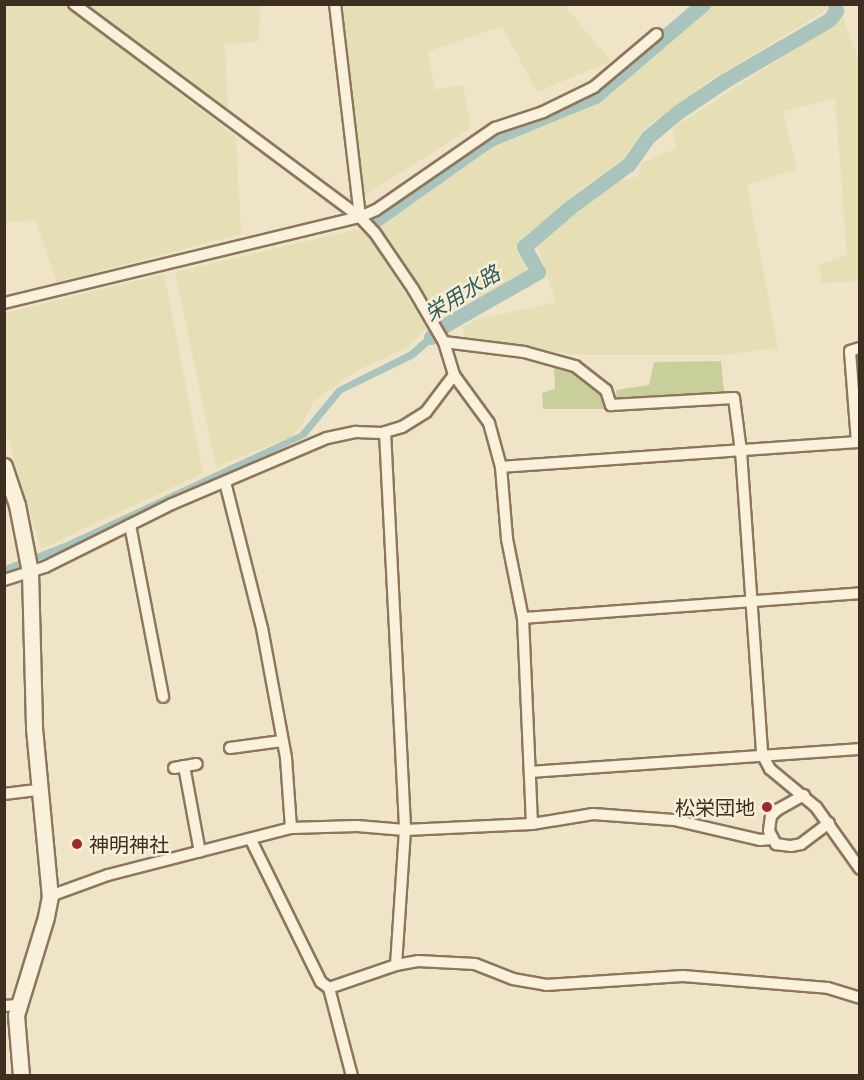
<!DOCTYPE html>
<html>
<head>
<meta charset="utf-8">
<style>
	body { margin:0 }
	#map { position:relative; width:864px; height:1080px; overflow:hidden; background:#f0e4c8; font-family:"PT Serif","Noto Sans JP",serif }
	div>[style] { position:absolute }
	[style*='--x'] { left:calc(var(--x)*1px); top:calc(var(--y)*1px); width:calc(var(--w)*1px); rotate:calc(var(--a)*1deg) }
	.farmland>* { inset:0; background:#e6deb5 }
	.green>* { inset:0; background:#c9cf9b }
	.water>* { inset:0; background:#a9c4bc }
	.canal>* { height:15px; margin:-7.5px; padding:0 7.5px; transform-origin:7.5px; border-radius:7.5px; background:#a9c4bc }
	.roads { filter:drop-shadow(2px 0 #8d765c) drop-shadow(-2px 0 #8d765c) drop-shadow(0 2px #8d765c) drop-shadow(0 -2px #8d765c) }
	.street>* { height:10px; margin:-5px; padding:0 5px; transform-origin:5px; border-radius:5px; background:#faf1dc }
	.secondary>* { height:15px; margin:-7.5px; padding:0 7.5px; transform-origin:7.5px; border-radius:7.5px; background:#faf1dc }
	.dots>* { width:16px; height:16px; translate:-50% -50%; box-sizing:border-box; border:3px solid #f7eed8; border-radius:50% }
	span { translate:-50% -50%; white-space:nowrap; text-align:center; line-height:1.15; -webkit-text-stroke:5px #f7eed8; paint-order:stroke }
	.poi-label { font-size:20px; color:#3d2e20 }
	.right { translate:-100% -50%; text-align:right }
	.left { translate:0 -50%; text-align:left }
	.water-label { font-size:21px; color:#2f5d5a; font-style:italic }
	.frame { position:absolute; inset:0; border:6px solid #3d2e20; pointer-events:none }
</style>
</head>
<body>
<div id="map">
	<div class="farmland">
		<div style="clip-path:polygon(5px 4px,64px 5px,236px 137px,241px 234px,57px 282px,35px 220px,5px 222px)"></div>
		<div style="clip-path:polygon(87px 5px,260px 5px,259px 41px,225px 45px,228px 113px)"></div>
		<div style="clip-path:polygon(340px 5px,564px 5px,611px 61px,537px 92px,502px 26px,427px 52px,435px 90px,463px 85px,471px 128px,359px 199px)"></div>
		<div style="clip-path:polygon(709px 5px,826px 5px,827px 10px,709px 81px,644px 129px,623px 159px,577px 192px,515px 247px,528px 271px,440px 318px,376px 223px,488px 145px,595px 101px)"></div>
		<div style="clip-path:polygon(843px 18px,859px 61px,859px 313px,858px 281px,822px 283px,819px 265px,847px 255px,835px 98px,783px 112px,797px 169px,747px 185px,778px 348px,722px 355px,579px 355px,464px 339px,463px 327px,475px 320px,556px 302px,537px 244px,615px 182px,639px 176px,640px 164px,676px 148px,673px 128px)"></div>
		<div style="clip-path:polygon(359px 229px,369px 236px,426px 328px,407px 348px,357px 370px,313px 402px,302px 425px,291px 437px,216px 467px,175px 272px)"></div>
		<div style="clip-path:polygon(164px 274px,203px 473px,41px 549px,5px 428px,5px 313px)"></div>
	</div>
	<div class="green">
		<div style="clip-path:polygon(721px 361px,724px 391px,617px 400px,616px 390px,649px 385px,654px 362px)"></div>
		<div style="clip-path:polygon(554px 368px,575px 372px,602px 394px,605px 409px,543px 409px,542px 393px,555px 389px)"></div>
	</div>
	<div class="water">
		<div style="clip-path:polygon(444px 321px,448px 328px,414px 358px,342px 393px,306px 437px,70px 549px,5px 573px,5px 566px,67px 542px,300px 433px,337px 388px,409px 352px)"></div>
	</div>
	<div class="canal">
		<div style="--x:375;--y:220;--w:141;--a:-35.2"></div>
		<div style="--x:490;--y:139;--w:113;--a:-22.3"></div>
		<div style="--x:595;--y:96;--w:142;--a:-40.4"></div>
		<div style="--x:431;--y:337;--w:18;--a:-41"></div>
		<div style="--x:445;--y:325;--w:107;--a:-29.7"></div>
		<div style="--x:538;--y:272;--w:29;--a:-119"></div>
		<div style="--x:524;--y:247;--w:60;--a:-40.9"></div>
		<div style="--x:569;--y:208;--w:74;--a:-36.3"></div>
		<div style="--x:629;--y:164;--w:33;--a:-55"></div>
		<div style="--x:648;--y:137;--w:39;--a:-40"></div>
		<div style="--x:678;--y:112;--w:55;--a:-34"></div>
		<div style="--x:724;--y:81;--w:121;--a:-30.2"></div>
		<div style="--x:829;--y:20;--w:11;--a:-52"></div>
		<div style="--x:836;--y:11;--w:7;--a:-98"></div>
	</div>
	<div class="roads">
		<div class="street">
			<div style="--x:74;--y:4;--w:357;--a:36.7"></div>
			<div style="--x:360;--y:217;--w:22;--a:47"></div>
			<div style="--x:375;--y:233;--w:68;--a:55.8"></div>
			<div style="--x:413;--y:289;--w:61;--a:59.7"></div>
			<div style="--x:444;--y:342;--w:34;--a:73"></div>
			<div style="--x:454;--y:375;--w:59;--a:53.9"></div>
			<div style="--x:489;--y:423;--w:46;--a:74.7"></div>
			<div style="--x:501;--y:467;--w:72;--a:85.2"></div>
			<div style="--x:507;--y:539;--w:81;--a:78.6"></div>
			<div style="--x:523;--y:618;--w:206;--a:87.5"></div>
			<div style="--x:335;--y:4;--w:214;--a:83.3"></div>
			<div style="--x:4;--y:303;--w:366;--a:-13.6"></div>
			<div style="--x:360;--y:217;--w:17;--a:-24"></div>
			<div style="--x:376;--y:210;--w:145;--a:-34.6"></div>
			<div style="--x:495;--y:128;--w:51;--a:-18.4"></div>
			<div style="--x:543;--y:112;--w:57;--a:-26.1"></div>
			<div style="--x:594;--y:87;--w:82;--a:-40.1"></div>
			<div style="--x:444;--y:342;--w:81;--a:7.1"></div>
			<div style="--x:524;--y:352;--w:53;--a:15.4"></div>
			<div style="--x:575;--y:366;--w:39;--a:38"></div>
			<div style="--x:606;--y:390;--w:16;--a:72"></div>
			<div style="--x:611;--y:405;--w:123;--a:-3.3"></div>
			<div style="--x:734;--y:398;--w:53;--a:82.5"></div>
			<div style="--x:741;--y:451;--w:304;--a:86"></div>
			<div style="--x:762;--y:754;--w:17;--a:62"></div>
			<div style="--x:770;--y:769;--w:60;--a:39.6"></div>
			<div style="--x:816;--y:807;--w:76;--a:54.6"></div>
			<div style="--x:385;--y:432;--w:399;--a:87.1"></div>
			<div style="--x:405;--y:830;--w:135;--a:93.8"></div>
			<div style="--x:857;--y:442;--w:91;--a:-94.4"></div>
			<div style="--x:850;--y:351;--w:10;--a:-17"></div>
			<div style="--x:501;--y:467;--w:360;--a:-4"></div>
			<div style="--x:225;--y:482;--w:151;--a:75.8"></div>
			<div style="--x:262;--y:628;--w:132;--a:79.5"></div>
			<div style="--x:286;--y:758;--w:70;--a:85.9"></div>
			<div style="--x:130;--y:525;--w:175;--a:79.1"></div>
			<div style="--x:4;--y:580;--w:43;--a:-17.6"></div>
			<div style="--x:45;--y:567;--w:142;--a:-26.4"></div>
			<div style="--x:172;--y:504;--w:168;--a:-23.1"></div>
			<div style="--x:327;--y:438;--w:30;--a:-12"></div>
			<div style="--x:356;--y:432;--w:26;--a:2"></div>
			<div style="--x:382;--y:433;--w:21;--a:-17"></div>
			<div style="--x:402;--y:427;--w:28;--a:-32"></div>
			<div style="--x:426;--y:412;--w:46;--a:-52.9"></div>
			<div style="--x:523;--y:618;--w:338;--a:-4.2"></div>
			<div style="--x:230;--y:748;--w:52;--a:-7.7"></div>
			<div style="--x:184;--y:766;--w:87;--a:79.5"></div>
			<div style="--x:174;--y:768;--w:23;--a:-10"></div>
			<div style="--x:531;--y:772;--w:330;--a:-4"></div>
			<div style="--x:4;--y:794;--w:35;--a:-7"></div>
			<div style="--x:804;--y:795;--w:31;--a:151"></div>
			<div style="--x:777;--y:810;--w:8;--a:135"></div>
			<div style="--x:771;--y:816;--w:15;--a:98"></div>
			<div style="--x:769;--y:831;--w:15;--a:62"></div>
			<div style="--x:776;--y:844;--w:15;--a:8"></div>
			<div style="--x:791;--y:846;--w:10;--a:-11"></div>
			<div style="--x:801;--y:844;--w:35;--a:-37"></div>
			<div style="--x:251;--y:840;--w:158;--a:63.8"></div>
			<div style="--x:321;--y:982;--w:10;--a:37"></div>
			<div style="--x:329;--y:988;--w:91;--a:75.4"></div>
			<div style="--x:50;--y:896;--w:62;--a:-19.9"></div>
			<div style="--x:108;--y:875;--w:189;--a:-14.4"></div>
			<div style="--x:291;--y:828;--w:66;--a:-1.7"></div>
			<div style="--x:357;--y:826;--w:48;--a:4.8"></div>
			<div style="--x:405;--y:830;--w:127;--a:-2.7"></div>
			<div style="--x:532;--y:824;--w:62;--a:-9.3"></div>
			<div style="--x:593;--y:814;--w:81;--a:4.2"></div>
			<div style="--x:674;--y:820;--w:88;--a:13.1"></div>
			<div style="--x:760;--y:840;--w:12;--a:-5"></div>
			<div style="--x:329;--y:988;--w:71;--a:-18.9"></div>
			<div style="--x:396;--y:965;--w:22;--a:-10"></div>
			<div style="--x:418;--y:961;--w:57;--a:3"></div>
			<div style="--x:475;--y:964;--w:41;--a:21.5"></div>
			<div style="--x:513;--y:979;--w:34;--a:10"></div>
			<div style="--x:546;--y:985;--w:137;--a:-3.8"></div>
			<div style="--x:683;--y:976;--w:145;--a:4.7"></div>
			<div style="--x:828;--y:988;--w:34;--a:17"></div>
			<div style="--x:4;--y:1006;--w:14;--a:-4"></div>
		</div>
		<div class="secondary">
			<div style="--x:4;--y:466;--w:41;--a:71.6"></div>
			<div style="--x:17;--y:505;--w:68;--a:79"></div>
			<div style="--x:30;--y:572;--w:156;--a:88.5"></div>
			<div style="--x:34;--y:728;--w:169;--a:84.6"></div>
			<div style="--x:50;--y:896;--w:21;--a:101"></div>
			<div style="--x:46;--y:917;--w:102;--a:107"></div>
			<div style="--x:16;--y:1015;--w:61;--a:85.3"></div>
		</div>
	</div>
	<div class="dots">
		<div style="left:767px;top:807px;background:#9e2a2b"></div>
		<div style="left:77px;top:844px;background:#9e2a2b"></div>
	</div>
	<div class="poi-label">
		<span class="right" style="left:755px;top:807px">松栄団地</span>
		<span class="left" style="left:89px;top:844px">神明神社</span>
	</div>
	<div class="water-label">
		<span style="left:462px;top:293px;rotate:-32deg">栄用水路</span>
	</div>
	<div class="frame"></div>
</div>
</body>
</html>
